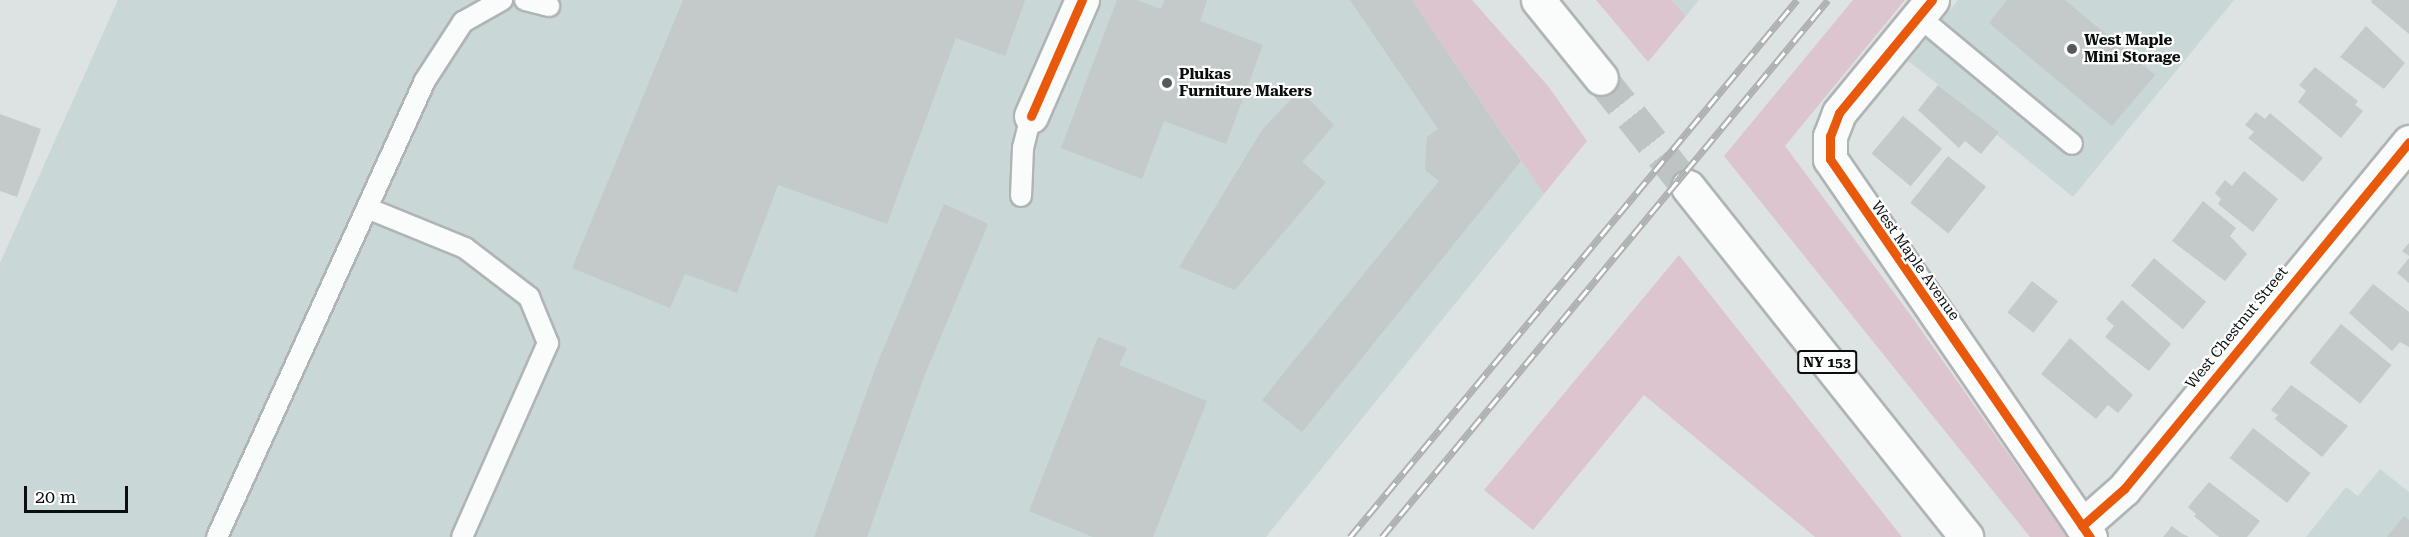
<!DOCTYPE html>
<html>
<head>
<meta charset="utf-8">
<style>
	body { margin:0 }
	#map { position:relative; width:2409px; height:537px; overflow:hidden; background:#dde3e3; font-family:"Roboto Serif",serif }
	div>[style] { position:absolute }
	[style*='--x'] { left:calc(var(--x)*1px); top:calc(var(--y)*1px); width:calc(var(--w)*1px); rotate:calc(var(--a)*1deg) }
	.built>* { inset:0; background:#c9d7d7 }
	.green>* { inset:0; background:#dcc5cf }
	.building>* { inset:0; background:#c4c9c9; transform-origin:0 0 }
	.primary-tunnel>* { height:33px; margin-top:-16.5px; transform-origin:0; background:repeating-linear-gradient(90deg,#bec3c3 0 33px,transparent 0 49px) }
	.roads { filter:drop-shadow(2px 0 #b0b4b4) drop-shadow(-2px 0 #b0b4b4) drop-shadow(0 2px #b0b4b4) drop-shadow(0 -2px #b0b4b4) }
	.lane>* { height:20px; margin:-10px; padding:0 10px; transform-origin:10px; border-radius:10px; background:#fafbfb }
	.street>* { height:33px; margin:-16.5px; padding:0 16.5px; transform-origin:16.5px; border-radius:16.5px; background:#fafbfb }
	.primary>* { height:33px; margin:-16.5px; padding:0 16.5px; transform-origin:16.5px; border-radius:16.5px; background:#fafbfb }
	.rail>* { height:7px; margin-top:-3.5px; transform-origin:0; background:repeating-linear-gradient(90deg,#fff 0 14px,#afb1b1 0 28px); box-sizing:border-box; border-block:2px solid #afb1b1 }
	.cycleway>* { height:9px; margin:-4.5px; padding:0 4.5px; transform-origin:4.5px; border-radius:4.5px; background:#e8590c }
	.dots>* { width:16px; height:16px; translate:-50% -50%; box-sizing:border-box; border:3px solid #fff; border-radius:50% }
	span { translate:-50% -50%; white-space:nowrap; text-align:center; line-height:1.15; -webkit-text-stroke:4.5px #fff; paint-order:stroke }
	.shield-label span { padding:2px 4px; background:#fff; border:2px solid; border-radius:4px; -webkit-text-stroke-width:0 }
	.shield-label { font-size:14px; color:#0b0e0e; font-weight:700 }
	.poi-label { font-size:15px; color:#0b0e0e; font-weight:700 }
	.left { translate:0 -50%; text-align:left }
	.street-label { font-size:15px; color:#0b0e0e }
	.scale { position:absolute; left:24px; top:486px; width:104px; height:27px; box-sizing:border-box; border:3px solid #0b0e0e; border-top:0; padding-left:8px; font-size:18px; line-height:21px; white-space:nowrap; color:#0b0e0e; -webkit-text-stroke:4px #fff; paint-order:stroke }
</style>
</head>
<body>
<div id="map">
	<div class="built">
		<div style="clip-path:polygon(118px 0,1412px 0,1544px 194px,1266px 537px,0 537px,0 263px)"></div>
		<div style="clip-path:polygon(1672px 0,1699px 0,1686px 16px)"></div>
		<div style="clip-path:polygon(1958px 0,2234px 0,2073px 197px,1997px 135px,1999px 132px,1908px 61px)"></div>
		<div style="clip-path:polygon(2380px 469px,2409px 492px,2409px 537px,2306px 537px,2346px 487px,2358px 496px)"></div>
	</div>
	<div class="green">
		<div style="clip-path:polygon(1412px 0,1472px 0,1548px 86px,1587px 141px,1544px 194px)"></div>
		<div style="clip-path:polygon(1596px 0,1672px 0,1686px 16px,1648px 62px)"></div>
		<div style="clip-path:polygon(1853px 0,1905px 0,1785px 146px,1912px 317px,2067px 537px,2030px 537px,1724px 156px)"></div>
		<div style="clip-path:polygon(1679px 255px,1902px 537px,1815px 537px,1644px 395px,1533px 530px,1484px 490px)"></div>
	</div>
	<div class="building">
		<div style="clip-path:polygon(683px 0,1025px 0,1005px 56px,956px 38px,887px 224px,778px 185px,737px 293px,685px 274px,670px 308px,572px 268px)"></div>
		<div style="clip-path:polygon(1117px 0,1136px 0,1161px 9px,1165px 0,1207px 0,1200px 21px,1263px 45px,1226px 144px,1164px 121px,1142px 179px,1061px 148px)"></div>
		<div style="clip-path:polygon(1350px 0,1412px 0,1521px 161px,1302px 432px,1262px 400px,1439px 181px,1425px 170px,1427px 137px,1438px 129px)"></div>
		<div style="clip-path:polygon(2007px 0,2065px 0,2155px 75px,2112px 126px,1989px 23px)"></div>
		<div style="clip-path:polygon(2372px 0,2409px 0,2409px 34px,2371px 2px)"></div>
		<div style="clip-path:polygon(2366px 26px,2405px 63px,2384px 89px,2340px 57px)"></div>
		<div style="clip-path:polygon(2315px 67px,2358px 101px,2355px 105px,2363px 111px,2341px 138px,2298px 102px,2306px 91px,2299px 85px)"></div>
		<div style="clip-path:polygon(1938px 85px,1999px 132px,1981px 154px,1965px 141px,1959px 148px,1918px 110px)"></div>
		<div style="clip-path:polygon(1300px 90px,1334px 125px,1302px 162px,1326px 182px,1235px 290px,1179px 267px,1262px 130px)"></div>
		<div style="clip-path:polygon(2256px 112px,2265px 119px,2270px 113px,2323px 158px,2303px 182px,2248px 138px,2254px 132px,2245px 125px)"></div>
		<div style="clip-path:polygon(0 114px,41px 129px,17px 197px,0 191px)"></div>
		<div style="left:1903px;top:116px;width:51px;height:49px;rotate:40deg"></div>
		<div style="left:1948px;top:156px;width:49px;height:60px;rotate:39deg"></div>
		<div style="clip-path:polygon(2244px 171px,2278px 199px,2253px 232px,2218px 204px,2221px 199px,2215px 193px,2225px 180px,2232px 186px)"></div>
		<div style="clip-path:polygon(2203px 201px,2236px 228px,2230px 236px,2247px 254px,2225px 281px,2172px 241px)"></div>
		<div style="clip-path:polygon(944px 204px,988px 224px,924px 377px,867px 537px,814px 537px,877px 364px)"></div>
		<div style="clip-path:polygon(2409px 243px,2409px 256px,2402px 251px)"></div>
		<div style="left:2154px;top:258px;width:68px;height:36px;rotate:40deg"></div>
		<div style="clip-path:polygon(2409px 258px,2409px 283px,2397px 273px)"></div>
		<div style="left:2032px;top:281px;width:33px;height:40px;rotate:38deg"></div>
		<div style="clip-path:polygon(2373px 284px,2409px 312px,2409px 347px,2400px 342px,2392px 351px,2349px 313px)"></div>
		<div style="clip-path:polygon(2122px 300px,2171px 344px,2149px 371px,2105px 337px,2114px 326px,2106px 319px)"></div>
		<div style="left:2341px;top:324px;width:65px;height:50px;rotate:39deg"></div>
		<div style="clip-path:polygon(1098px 337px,1127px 348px,1119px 365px,1207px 401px,1153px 537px,1093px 537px,1029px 511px)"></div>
		<div style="clip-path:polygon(2070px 338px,2133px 395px,2118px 413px,2108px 405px,2096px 419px,2041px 374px)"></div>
		<div style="clip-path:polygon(2291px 385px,2348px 426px,2322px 457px,2275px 419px,2278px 415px,2271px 410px)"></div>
		<div style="left:2253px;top:428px;width:73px;height:38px;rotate:38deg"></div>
		<div style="clip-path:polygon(2209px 482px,2260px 521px,2247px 537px,2219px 537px,2194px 516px,2196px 514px,2188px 507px)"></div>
		<div style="clip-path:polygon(2404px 516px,2409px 520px,2409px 537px,2387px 537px)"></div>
		<div style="clip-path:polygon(2172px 526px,2181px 533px,2189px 537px,2163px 537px)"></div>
	</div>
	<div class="primary-tunnel">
		<div style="--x:1601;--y:78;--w:139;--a:51.4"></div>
	</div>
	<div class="roads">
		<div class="lane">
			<div style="--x:525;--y:0;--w:25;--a:14"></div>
			<div style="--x:1918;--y:16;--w:200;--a:39.7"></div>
			<div style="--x:1021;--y:196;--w:48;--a:-87.6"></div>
			<div style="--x:1023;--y:148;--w:33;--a:-76"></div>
			<div style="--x:367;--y:208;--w:106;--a:22.2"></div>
			<div style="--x:465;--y:248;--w:81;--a:37.4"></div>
			<div style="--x:529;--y:297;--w:50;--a:67.6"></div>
			<div style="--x:548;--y:343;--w:212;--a:113.9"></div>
			<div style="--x:217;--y:537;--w:500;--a:-65.5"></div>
			<div style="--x:424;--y:82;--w:72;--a:-57"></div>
			<div style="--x:463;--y:22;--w:45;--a:-29.4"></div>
		</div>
		<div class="street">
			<div style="--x:1932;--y:0;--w:146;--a:129.5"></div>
			<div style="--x:1839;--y:113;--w:25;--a:111"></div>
			<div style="--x:1830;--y:136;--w:23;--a:90"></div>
			<div style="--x:1830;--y:159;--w:459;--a:55.5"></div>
			<div style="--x:1031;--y:116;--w:127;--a:-66.3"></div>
			<div style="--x:2082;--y:526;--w:56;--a:-41.4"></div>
			<div style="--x:2124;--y:489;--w:449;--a:-50.6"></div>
		</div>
		<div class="primary">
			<div style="--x:1538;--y:0;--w:100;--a:51.1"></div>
			<div style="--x:1688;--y:187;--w:447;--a:51.5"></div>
		</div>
	</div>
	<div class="rail">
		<div style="--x:1350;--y:537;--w:699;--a:-50.23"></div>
		<div style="--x:1382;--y:537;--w:698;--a:-50.29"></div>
	</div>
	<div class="cycleway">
		<div style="--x:1932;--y:0;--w:146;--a:129.5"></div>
		<div style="--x:1839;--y:113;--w:25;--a:111"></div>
		<div style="--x:1830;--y:136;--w:23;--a:90"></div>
		<div style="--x:1830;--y:159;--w:459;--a:55.5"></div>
		<div style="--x:1031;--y:116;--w:127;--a:-66.3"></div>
		<div style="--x:2082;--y:526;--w:56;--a:-41.4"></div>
		<div style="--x:2124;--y:489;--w:449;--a:-50.6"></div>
	</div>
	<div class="dots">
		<div style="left:2072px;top:49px;background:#545959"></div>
		<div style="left:1167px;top:83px;background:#545959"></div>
	</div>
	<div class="shield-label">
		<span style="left:1827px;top:362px">NY 153</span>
	</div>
	<div class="poi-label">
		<span class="left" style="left:2084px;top:49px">West Maple<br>Mini Storage</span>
		<span class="left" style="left:1179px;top:83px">Plukas<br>Furniture Makers</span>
	</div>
	<div class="street-label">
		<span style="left:1915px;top:261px;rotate:55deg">West Maple Avenue</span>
		<span style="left:2237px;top:328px;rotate:-51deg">West Chestnut Street</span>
	</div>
	<div class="scale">20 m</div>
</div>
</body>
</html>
